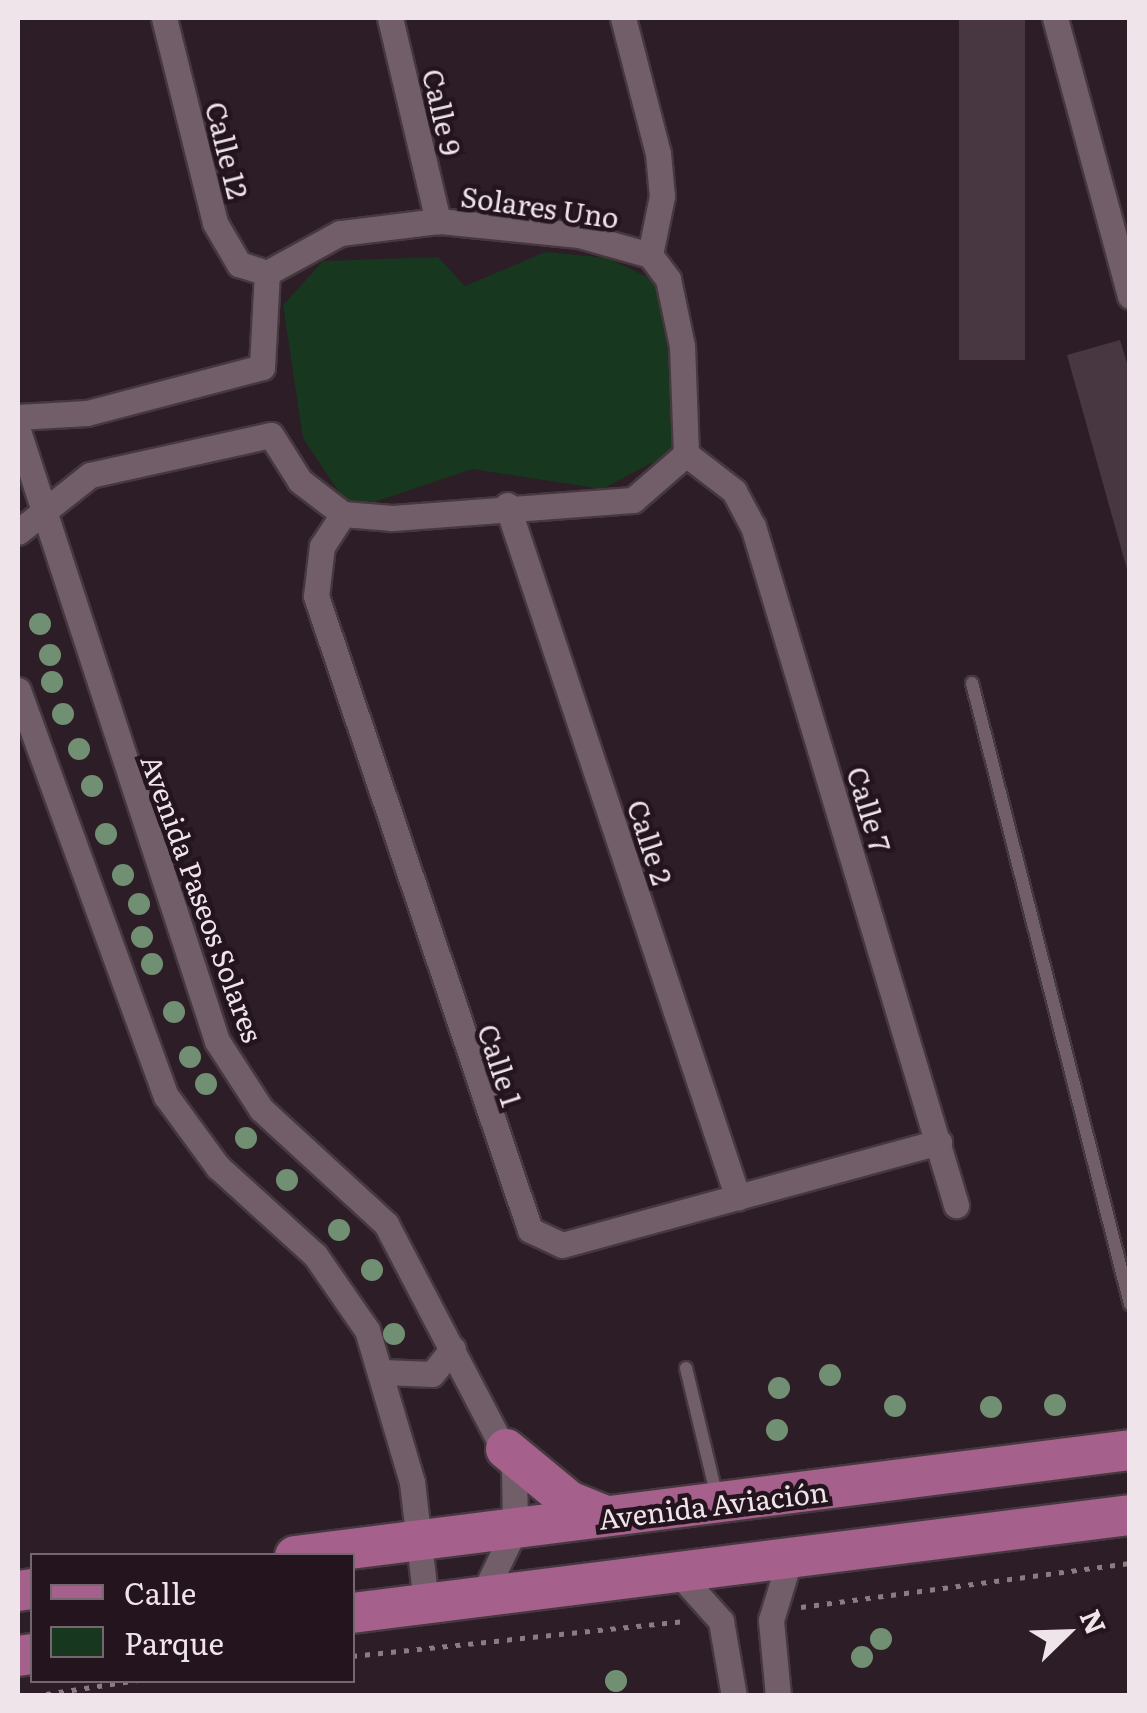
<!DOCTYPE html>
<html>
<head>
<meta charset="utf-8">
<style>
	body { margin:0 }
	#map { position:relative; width:1147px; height:1713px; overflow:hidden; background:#2d1d26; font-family:Literata,serif }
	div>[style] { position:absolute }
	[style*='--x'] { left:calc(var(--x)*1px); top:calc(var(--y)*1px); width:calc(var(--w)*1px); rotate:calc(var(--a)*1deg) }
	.green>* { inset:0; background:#17371e }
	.building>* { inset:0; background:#483640; transform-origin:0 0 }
	.path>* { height:5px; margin-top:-2.5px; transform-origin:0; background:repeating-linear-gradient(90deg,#8a7c84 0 5px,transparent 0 13px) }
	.roads { filter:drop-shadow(2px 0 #45383f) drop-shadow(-2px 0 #45383f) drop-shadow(0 2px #45383f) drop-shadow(0 -2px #45383f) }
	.lane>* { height:12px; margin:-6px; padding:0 6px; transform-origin:6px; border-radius:6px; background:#725e69 }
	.street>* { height:25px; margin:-12.5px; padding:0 12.5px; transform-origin:12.5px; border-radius:12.5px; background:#725e69 }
	.primary>* { height:40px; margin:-20px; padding:0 20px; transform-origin:20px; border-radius:20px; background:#a5608b }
	.trees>* { width:22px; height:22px; margin:-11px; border-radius:50%; background:#718f73 }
	span { translate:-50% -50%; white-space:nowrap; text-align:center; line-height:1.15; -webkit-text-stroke:9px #23141d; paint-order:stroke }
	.street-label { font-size:28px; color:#f0e4eb }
	.frame { position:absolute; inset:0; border:20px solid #f0e4eb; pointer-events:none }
	.legend { position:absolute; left:30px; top:1553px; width:325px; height:130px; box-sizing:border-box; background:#23141d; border:2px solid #75676f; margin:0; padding:12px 18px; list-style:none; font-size:30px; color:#f0e4eb }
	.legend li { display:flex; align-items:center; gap:20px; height:50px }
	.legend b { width:50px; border:2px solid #75676f }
	.north { position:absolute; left:1017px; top:1583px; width:100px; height:100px; -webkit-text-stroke:8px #23141d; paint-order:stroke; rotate:67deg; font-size:28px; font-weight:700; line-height:40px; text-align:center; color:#f0e4eb }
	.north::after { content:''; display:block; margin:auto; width:35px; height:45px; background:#f0e4eb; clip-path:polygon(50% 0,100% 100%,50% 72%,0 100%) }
</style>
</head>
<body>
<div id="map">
	<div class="green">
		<div style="clip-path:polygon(545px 252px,608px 258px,666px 286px,673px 452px,602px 489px,472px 469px,351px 510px,303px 438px,283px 305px,323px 261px,438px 257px,465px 286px)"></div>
	</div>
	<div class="building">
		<div style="left:959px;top:18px;width:66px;height:342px"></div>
		<div style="clip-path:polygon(1120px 340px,1130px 373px,1128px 573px,1067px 355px)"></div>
	</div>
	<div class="path">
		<div style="--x:801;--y:1607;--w:332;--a:-7.6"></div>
		<div style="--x:352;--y:1656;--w:335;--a:-6"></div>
		<div style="--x:33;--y:1696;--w:106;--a:-8.7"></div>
	</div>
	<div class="roads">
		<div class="lane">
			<div style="--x:972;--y:683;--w:641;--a:75.73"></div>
			<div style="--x:686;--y:1368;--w:133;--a:76.5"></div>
		</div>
		<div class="street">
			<div style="--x:164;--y:18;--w:211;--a:76"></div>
			<div style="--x:215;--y:223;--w:48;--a:59.7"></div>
			<div style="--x:239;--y:264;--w:29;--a:18"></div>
			<div style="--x:390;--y:18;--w:209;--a:76.7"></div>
			<div style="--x:623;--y:18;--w:139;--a:75.5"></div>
			<div style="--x:658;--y:153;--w:43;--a:84.7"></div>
			<div style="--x:662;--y:196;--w:60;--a:101.5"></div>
			<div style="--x:1055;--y:18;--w:288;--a:74.9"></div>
			<div style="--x:18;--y:417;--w:69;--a:-3.3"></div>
			<div style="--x:87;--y:413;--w:181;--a:-14.7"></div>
			<div style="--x:262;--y:367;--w:94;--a:-87"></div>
			<div style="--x:18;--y:431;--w:642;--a:71.93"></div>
			<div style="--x:217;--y:1041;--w:81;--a:57.1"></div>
			<div style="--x:261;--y:1109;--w:170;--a:42.6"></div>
			<div style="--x:386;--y:1224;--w:276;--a:62.4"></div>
			<div style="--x:514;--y:1469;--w:60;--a:89"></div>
			<div style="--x:515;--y:1529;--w:76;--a:115.9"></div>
			<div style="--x:686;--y:454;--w:61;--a:37.6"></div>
			<div style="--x:734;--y:491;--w:40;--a:62"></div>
			<div style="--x:753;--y:526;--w:709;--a:73.35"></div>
			<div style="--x:507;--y:505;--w:730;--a:71.57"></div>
			<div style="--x:343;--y:514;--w:38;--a:123"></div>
			<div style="--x:322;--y:546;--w:50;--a:96.8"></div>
			<div style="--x:316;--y:596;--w:669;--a:71.35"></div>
			<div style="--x:530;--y:1230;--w:35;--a:25"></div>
			<div style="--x:562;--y:1245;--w:391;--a:-15.3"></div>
			<div style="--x:18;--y:532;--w:92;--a:-38.4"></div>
			<div style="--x:90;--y:475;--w:185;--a:-12.5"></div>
			<div style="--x:271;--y:435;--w:54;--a:57.8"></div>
			<div style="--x:300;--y:481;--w:54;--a:37.5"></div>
			<div style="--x:343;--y:514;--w:49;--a:4.7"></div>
			<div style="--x:392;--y:518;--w:242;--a:-4.3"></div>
			<div style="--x:633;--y:500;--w:70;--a:-41"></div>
			<div style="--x:686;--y:454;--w:108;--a:-92.1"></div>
			<div style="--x:682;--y:346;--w:68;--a:-101.8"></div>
			<div style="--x:668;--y:279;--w:30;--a:-127"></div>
			<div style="--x:650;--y:255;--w:74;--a:-164.3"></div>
			<div style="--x:579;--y:235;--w:142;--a:-174.3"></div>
			<div style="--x:438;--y:221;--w:99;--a:173"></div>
			<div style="--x:340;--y:233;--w:83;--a:151.3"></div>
			<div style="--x:18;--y:690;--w:432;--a:70"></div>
			<div style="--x:166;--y:1096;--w:88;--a:53.8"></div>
			<div style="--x:218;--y:1167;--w:131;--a:42.2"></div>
			<div style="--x:315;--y:1255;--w:91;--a:55.3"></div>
			<div style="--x:367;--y:1330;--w:159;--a:73.5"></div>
			<div style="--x:412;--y:1482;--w:122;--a:83.4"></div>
			<div style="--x:383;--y:1372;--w:49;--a:2.3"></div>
			<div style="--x:432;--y:1374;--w:33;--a:-51"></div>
			<div style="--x:680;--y:1575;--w:62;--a:48.3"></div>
			<div style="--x:721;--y:1621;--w:76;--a:80.2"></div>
			<div style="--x:778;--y:1696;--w:76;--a:-95.3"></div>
			<div style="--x:771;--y:1620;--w:62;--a:-73"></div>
		</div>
		<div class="primary">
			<div style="--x:506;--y:1449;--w:82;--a:39.5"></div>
			<div style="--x:569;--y:1501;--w:40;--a:22"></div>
			<div style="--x:295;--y:1556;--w:842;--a:-7.23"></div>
			<div style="--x:18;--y:1591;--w:14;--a:-8"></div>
			<div style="--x:352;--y:1613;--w:784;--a:-7.18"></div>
			<div style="--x:18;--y:1656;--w:14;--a:-8"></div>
		</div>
	</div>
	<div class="trees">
		<div style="left:40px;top:624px"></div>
		<div style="left:50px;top:655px"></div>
		<div style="left:52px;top:682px"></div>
		<div style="left:63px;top:714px"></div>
		<div style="left:79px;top:749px"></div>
		<div style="left:92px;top:786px"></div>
		<div style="left:106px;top:834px"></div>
		<div style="left:123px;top:875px"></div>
		<div style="left:139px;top:904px"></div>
		<div style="left:142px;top:937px"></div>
		<div style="left:152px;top:964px"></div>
		<div style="left:174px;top:1012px"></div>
		<div style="left:190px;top:1057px"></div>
		<div style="left:206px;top:1084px"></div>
		<div style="left:246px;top:1138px"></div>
		<div style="left:287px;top:1180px"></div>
		<div style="left:339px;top:1230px"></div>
		<div style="left:372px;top:1270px"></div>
		<div style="left:394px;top:1334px"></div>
		<div style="left:830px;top:1375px"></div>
		<div style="left:779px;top:1388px"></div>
		<div style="left:1055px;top:1405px"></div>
		<div style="left:895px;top:1406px"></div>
		<div style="left:991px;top:1407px"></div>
		<div style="left:777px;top:1430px"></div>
		<div style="left:881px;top:1639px"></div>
		<div style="left:862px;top:1657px"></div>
		<div style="left:616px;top:1681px"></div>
	</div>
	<div class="street-label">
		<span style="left:443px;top:112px;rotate:77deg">Calle 9</span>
		<span style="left:228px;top:150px;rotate:76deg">Calle 12</span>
		<span style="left:540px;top:206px;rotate:8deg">Solares Uno</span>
		<span style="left:870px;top:809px;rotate:73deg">Calle 7</span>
		<span style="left:651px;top:842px;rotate:72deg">Calle 2</span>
		<span style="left:203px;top:898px;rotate:70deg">Avenida Paseos Solares</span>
		<span style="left:501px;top:1065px;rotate:72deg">Calle 1</span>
		<span style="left:713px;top:1504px;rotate:-7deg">Avenida Aviación</span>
	</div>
	<div class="frame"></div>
	<ul class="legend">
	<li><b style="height:12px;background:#a5608b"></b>Calle</li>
	<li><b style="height:28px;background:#17371e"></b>Parque</li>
	</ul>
	<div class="north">N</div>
</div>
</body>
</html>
